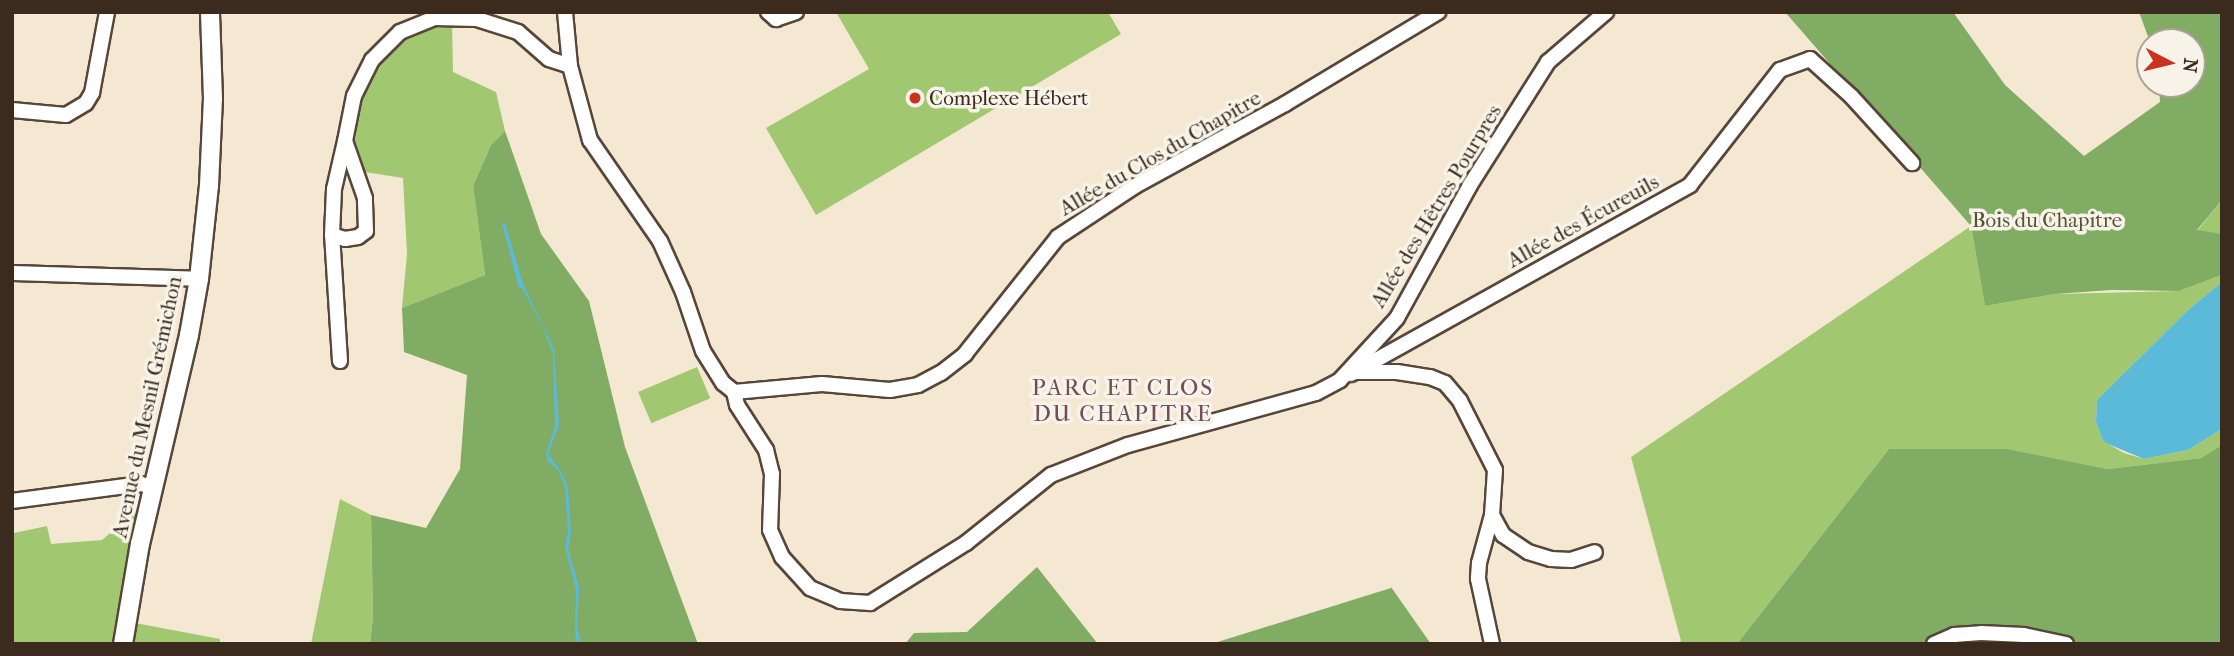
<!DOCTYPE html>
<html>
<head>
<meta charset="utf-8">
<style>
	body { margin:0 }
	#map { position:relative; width:2234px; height:656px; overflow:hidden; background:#f4e8d2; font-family:"IM FELL French Canon",serif }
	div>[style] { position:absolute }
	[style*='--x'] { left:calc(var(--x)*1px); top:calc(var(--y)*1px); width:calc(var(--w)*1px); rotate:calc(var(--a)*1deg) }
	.green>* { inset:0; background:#a2c771; transform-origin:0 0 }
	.forest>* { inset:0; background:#81ac63 }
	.water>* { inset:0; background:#5abad8 }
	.roads { filter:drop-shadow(2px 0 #574639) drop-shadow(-2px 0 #574639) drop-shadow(0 2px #574639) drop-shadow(0 -2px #574639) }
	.minor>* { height:14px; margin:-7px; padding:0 7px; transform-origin:7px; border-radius:7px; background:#fff }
	.tertiary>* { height:18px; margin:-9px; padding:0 9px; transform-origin:9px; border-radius:9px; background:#fff }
	.dots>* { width:19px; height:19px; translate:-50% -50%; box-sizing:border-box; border:4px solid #f7f3e8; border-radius:50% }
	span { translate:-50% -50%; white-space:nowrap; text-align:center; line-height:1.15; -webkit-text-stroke:7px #f7f3e8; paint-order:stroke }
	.poi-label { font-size:21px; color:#3b2a1e }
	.left { translate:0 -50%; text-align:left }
	.street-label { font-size:21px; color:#3b2a1e }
	.park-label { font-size:21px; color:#555133 }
	.neighbourhood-label { font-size:23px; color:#714e5a; letter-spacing:2px }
	.frame { position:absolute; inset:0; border:14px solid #3b2a1e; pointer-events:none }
	.north { position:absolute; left:2136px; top:28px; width:70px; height:70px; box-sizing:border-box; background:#f7f3e8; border:2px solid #aca397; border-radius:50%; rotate:97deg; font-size:19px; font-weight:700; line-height:28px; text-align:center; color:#3b2a1e }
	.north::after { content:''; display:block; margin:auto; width:24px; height:32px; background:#c8321e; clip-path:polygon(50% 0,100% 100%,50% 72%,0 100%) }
</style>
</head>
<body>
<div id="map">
	<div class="green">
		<div style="clip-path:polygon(836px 12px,1108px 12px,1121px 34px,816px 215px,766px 128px,869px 69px)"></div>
		<div style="clip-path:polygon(452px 22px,453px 72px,496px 92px,505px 131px,491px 145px,473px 186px,485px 275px,402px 308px,407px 254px,403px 178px,365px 172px,351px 131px,353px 117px,366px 84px,385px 55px,406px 37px)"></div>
		<div style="clip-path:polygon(2222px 200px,2222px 234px,2197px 231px)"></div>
		<div style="clip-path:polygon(1971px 226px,1985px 306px,2055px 294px,2179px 291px,2222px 275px,2222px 282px,2189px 309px,2097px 400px,2096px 422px,2103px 441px,2124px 453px,2144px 459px,2188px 450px,2222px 429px,2222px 445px,2201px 458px,2108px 469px,2008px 449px,1889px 449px,1737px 644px,1673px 644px,1681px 641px,1631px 457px)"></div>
		<div style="left:697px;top:367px;width:34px;height:64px;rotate:67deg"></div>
		<div style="clip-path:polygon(340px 499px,371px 515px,373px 617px,370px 644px,311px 644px)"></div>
		<div style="clip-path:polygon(137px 510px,114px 644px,12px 644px,12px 525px,14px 533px,47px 526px,51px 544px,102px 540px)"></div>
		<div style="clip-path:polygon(135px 623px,220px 639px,220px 644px,132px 644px)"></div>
	</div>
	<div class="forest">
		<div style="clip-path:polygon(1785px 12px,1953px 12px,2005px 85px,2084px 156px,2160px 102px,2159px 84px,2192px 84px,2192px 42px,2150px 42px,2139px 12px,2222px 12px,2222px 200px,2197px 230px,2222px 234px,2222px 275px,2179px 291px,2111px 290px,2055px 294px,1985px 306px,1971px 226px)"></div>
		<div style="clip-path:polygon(505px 131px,541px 234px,589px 301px,625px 447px,698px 644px,370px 644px,373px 617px,371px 515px,426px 528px,460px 469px,467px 375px,404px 352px,402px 308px,485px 275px,473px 186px,491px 145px)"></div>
		<div style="clip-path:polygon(2222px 445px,2222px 644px,1737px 644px,1889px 449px,2008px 449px,2108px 469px,2201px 458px)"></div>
		<div style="clip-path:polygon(1037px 567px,1098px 644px,905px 644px,914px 633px,967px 632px)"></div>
		<div style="clip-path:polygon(1391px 587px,1431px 644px,1211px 644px,1391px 588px)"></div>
	</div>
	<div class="water">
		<div style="clip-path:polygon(502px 223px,505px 223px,523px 284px,554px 349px,559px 425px,548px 454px,561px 471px,568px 487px,571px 534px,568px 549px,579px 587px,577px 628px,581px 644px,577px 642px,575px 633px,576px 590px,565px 546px,568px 532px,565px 487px,558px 470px,548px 461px,546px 454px,555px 426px,553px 354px,542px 325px,522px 288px,519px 288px)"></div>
		<div style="clip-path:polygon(2222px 282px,2222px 429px,2188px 450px,2144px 459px,2108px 444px,2103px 441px,2096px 422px,2097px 400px,2189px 309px)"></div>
	</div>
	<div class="roads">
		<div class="minor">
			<div style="--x:565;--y:12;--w:54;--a:84.7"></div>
			<div style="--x:570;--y:66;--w:77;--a:74.9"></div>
			<div style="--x:590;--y:140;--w:123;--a:55.3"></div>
			<div style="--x:660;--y:241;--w:56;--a:65.7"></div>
			<div style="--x:683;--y:292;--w:62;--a:71.3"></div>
			<div style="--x:703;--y:351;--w:38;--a:58"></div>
			<div style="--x:723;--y:383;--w:14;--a:39"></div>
			<div style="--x:734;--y:392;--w:13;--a:77"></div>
			<div style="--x:737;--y:405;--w:54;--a:57.2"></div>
			<div style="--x:766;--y:450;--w:25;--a:76"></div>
			<div style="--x:772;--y:474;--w:56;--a:92"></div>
			<div style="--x:770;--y:530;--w:30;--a:66"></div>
			<div style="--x:782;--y:557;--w:42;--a:47.9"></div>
			<div style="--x:810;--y:588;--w:33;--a:23"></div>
			<div style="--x:840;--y:601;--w:30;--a:4"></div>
			<div style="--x:870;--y:603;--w:113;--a:-32"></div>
			<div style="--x:966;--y:543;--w:109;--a:-38.7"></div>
			<div style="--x:1051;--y:475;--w:83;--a:-21.3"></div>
			<div style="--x:1128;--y:445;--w:195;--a:-15.5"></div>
			<div style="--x:1316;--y:393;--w:27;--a:-28"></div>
			<div style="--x:1340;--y:380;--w:84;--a:-47.4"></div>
			<div style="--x:1397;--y:318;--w:152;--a:-61.2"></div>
			<div style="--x:1470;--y:185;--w:146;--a:-57.6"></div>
			<div style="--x:1548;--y:62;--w:77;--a:-40.8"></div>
			<div style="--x:768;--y:12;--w:11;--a:41"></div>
			<div style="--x:776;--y:19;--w:21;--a:-19"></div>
			<div style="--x:12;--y:110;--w:54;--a:5.3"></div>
			<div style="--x:66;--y:115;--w:23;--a:-31"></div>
			<div style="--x:86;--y:103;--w:12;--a:-59"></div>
			<div style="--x:92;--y:93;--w:82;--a:-79.5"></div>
			<div style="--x:332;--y:235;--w:46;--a:-87.5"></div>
			<div style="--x:334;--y:189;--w:49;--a:-77.1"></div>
			<div style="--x:12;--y:273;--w:187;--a:1.8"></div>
			<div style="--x:340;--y:361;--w:126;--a:-93.6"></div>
			<div style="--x:332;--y:235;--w:14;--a:17"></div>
			<div style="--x:345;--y:239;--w:13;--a:-9"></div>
			<div style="--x:358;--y:237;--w:10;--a:-37"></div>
			<div style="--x:366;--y:231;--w:33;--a:-92"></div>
			<div style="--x:365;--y:198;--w:60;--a:-109.3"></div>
			<div style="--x:345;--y:141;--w:46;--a:-78.7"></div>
			<div style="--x:354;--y:96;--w:40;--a:-63.4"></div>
			<div style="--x:372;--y:60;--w:40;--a:-45"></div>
			<div style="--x:400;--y:32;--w:38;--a:-22"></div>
			<div style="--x:435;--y:18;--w:42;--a:1.4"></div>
			<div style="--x:477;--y:19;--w:43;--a:17.6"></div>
			<div style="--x:518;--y:32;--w:41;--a:41.1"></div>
			<div style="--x:549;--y:59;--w:22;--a:18"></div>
			<div style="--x:1356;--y:372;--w:41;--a:0"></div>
			<div style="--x:1397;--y:372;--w:33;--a:9"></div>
			<div style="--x:1430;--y:377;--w:16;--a:22"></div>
			<div style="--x:1445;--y:383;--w:23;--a:50"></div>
			<div style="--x:1460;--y:401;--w:77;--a:63.1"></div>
			<div style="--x:1495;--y:470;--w:45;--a:93.8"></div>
			<div style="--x:1492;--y:515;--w:23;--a:61"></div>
			<div style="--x:1503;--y:535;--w:30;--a:34"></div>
			<div style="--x:1528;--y:552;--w:24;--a:17"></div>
			<div style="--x:1551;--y:559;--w:20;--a:3"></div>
			<div style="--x:1571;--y:560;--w:25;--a:-18"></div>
			<div style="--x:1351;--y:374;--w:388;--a:-29.1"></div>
			<div style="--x:1690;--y:185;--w:146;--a:-52"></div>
			<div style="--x:1780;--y:70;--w:32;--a:-20"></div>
			<div style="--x:1810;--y:59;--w:55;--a:42.1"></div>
			<div style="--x:1851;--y:96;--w:91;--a:47.7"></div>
			<div style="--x:734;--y:392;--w:88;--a:-5.2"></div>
			<div style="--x:822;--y:384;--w:68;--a:5"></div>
			<div style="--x:890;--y:390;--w:28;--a:-10"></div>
			<div style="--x:918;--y:385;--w:26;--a:-28"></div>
			<div style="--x:941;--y:373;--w:31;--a:-38"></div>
			<div style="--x:965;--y:354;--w:149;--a:-51.5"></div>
			<div style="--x:1058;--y:237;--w:92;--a:-33.5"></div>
			<div style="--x:1135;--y:186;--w:171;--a:-28.7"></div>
			<div style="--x:1285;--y:104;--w:179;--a:-31"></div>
			<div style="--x:12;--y:501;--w:130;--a:-7.5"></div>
			<div style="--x:141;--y:484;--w:12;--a:14"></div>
			<div style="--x:1492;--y:515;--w:50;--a:105.2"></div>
			<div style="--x:1479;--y:563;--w:16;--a:94"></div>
			<div style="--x:1478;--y:579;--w:66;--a:77.8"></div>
			<div style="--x:1934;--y:644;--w:22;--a:-24"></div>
			<div style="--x:1954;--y:635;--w:27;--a:-4"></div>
			<div style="--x:1981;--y:633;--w:43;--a:2.7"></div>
			<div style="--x:2024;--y:635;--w:43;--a:12.1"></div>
		</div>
		<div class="tertiary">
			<div style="--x:123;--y:644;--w:101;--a:-80.4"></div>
			<div style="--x:140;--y:544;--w:215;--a:-76.8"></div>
			<div style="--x:189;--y:335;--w:57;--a:-79.9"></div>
			<div style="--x:199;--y:279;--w:94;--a:-83.9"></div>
			<div style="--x:209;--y:186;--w:87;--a:-87.4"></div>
			<div style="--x:213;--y:99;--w:87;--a:-92"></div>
		</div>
	</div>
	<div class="dots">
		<div style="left:915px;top:98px;background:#c8321e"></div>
	</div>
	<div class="poi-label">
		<span class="left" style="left:929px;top:98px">Complexe Hébert</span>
	</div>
	<div class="street-label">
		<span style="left:1160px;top:153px;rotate:-30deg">Allée du Clos du Chapitre</span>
		<span style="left:1436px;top:206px;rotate:-59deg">Allée des Hêtres Pourpres</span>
		<span style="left:1583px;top:221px;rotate:-29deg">Allée des Écureuils</span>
		<span style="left:147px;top:407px;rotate:-78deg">Avenue du Mesnil Grémichon</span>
	</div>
	<div class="park-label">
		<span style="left:2047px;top:220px">Bois du Chapitre</span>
	</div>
	<div class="neighbourhood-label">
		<span style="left:1123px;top:401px">PARC ET CLOS<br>DU CHAPITRE</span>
	</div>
	<div class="frame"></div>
	<div class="north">N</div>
</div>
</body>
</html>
